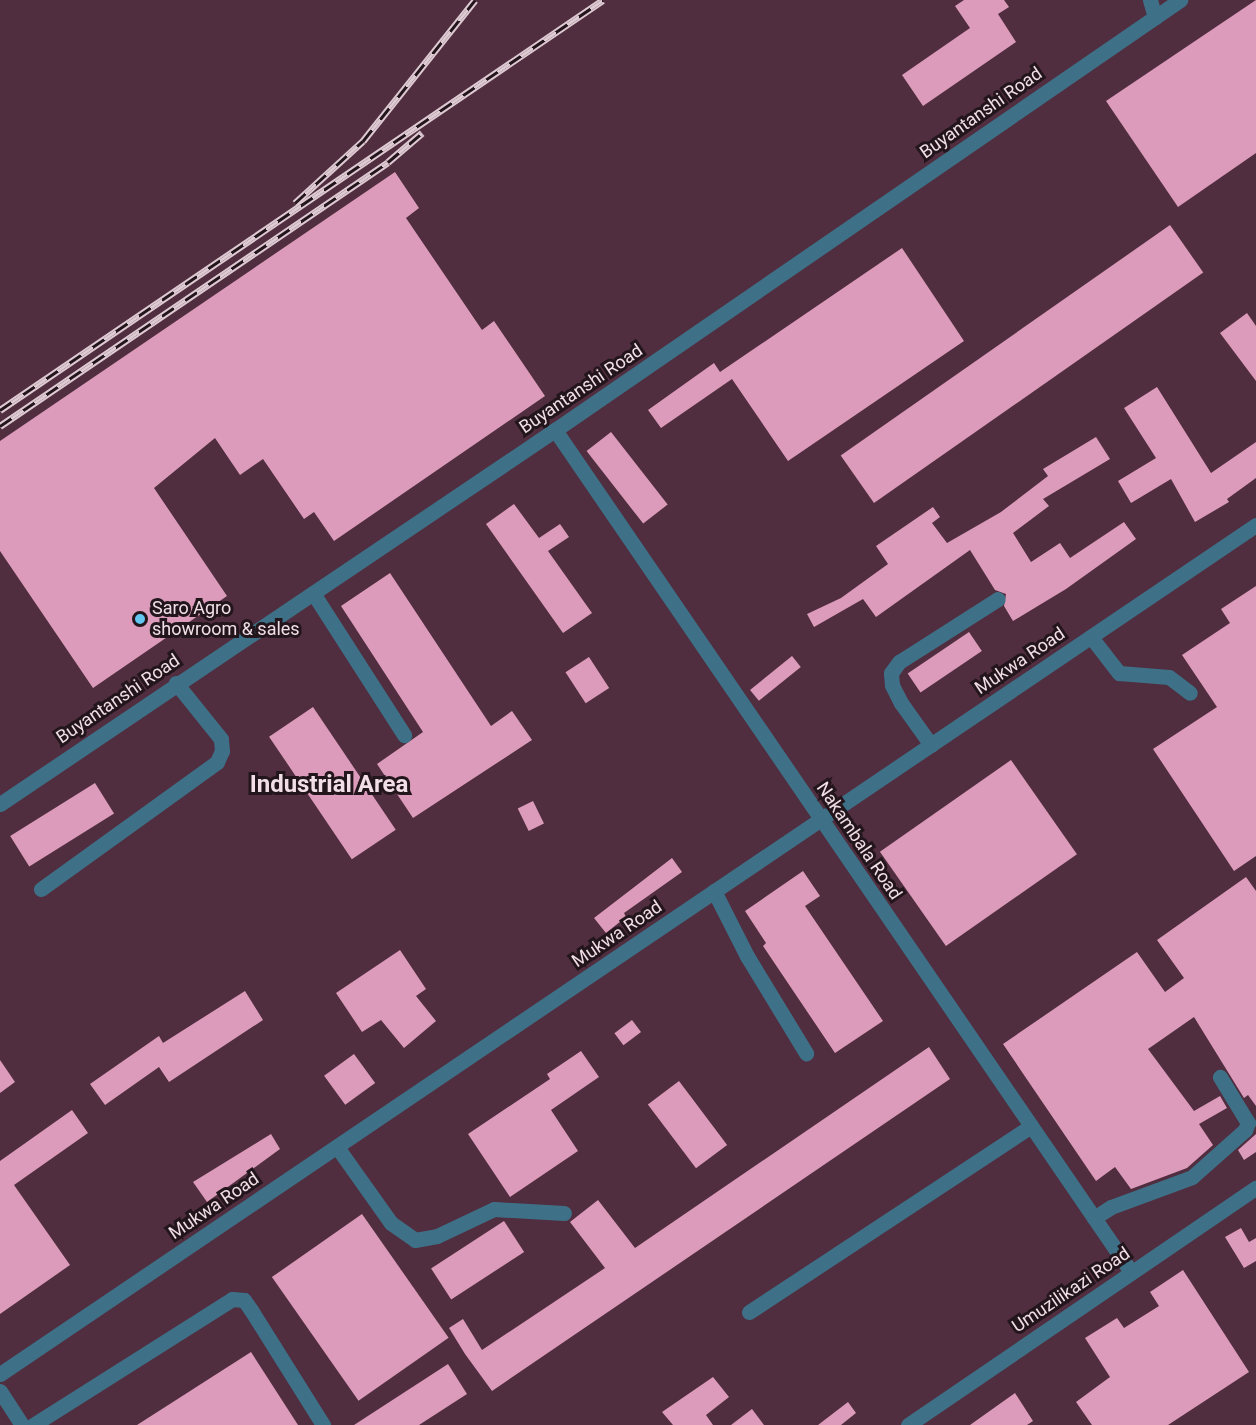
<!DOCTYPE html>
<html>
<head>
<meta charset="utf-8">
<style>
	body { margin:0 }
	#map { position:relative; width:1256px; height:1425px; overflow:hidden; background:#432835; font-family:Roboto,sans-serif }
	div>[style] { position:absolute }
	[style*='--x'] { left:calc(var(--x)*1px); top:calc(var(--y)*1px); width:calc(var(--w)*1px); rotate:calc(var(--a)*1deg) }
	.built>* { inset:0; background:#502e3f; transform-origin:0 0 }
	.building>* { inset:0; background:#dc9bba; transform-origin:0 0 }
	.minor>* { height:15px; margin:-7.5px; padding:0 7.5px; transform-origin:7.5px; border-radius:7.5px; background:#3e7188 }
	.rail>* { height:7px; margin-top:-3.5px; transform-origin:0; background:repeating-linear-gradient(90deg,#22151b 0 14px,#decad3 0 28px); box-sizing:border-box; border-block:2px solid #decad3 }
	.dots>* { width:16px; height:16px; translate:-50% -50%; box-sizing:border-box; border:3px solid #22151b; border-radius:50% }
	span { translate:-50% -50%; white-space:nowrap; text-align:center; line-height:1.15; -webkit-text-stroke:6px #22151b; paint-order:stroke }
	.street-label { font-size:18px; color:#f1dee6 }
	.poi-label { font-size:18px; color:#f1dee6 }
	.left { translate:0 -50%; text-align:left }
	.district-label { font-size:24px; color:#f1dee6; font-weight:700 }
</style>
</head>
<body>
<div id="map">
	<div class="built">
		<div style="left:0;top:0;width:1256px;height:1425px"></div>
	</div>
	<div class="building">
		<div style="clip-path:polygon(964px 0,1004px 0,1009px 7px,998px 14px,1016px 42px,923px 106px,902px 75px,970px 28px,955px 6px)"></div>
		<div style="clip-path:polygon(1256px 0,1256px 153px,1178px 207px,1106px 101px)"></div>
		<div style="clip-path:polygon(395px 172px,419px 208px,406px 218px,482px 330px,494px 321px,545px 396px,334px 541px,314px 512px,304px 519px,263px 459px,240px 475px,215px 438px,154px 488px,227px 596px,93px 688px,0 551px,0 441px)"></div>
		<div style="left:1170px;top:225px;width:58px;height:402px;rotate:55deg"></div>
		<div style="clip-path:polygon(902px 248px,964px 341px,788px 461px,732px 379px,661px 428px,648px 410px,714px 363px,720px 372px)"></div>
		<div style="clip-path:polygon(1247px 313px,1256px 326px,1256px 381px,1220px 333px)"></div>
		<div style="clip-path:polygon(1157px 387px,1211px 473px,1256px 442px,1256px 478px,1227px 499px,1229px 502px,1195px 522px,1171px 479px,1131px 503px,1118px 481px,1156px 458px,1124px 408px)"></div>
		<div style="left:611px;top:432px;width:92px;height:31px;rotate:52deg"></div>
		<div style="clip-path:polygon(1096px 437px,1110px 459px,1043px 499px,1049px 506px,1013px 533px,1031px 562px,1060px 543px,1070px 558px,1124px 522px,1136px 539px,1066px 589px,1013px 621px,1004px 606px,1006px 594px,995px 590px,970px 550px,876px 617px,863px 599px,814px 627px,807px 614px,841px 598px,888px 564px,876px 546px,933px 507px,940px 517px,932px 523px,947px 543px,1001px 512px,1048px 476px,1043px 469px)"></div>
		<div style="clip-path:polygon(514px 504px,539px 538px,560px 524px,569px 537px,548px 551px,592px 613px,563px 633px,486px 524px)"></div>
		<div style="clip-path:polygon(390px 573px,491px 726px,512px 711px,532px 740px,413px 818px,377px 764px,423px 732px,341px 606px)"></div>
		<div style="clip-path:polygon(1256px 586px,1256px 856px,1234px 871px,1153px 749px,1217px 707px,1182px 655px,1230px 623px,1221px 609px)"></div>
		<div style="left:969px;top:632px;width:23px;height:74px;rotate:56deg"></div>
		<div style="left:792px;top:656px;width:14px;height:54px;rotate:51deg"></div>
		<div style="left:589px;top:657px;width:37px;height:28px;rotate:57deg"></div>
		<div style="left:313px;top:707px;width:148px;height:53px;rotate:56deg"></div>
		<div style="left:1011px;top:760px;width:115px;height:160px;rotate:55deg"></div>
		<div style="left:95px;top:783px;width:36px;height:100px;rotate:58deg"></div>
		<div style="left:533px;top:801px;width:25px;height:17px;rotate:64deg"></div>
		<div style="clip-path:polygon(672px 858px,682px 872px,624px 913px,626px 917px,606px 933px,594px 918px)"></div>
		<div style="clip-path:polygon(803px 871px,820px 896px,805px 906px,883px 1021px,835px 1053px,763px 946px,766px 943px,745px 911px)"></div>
		<div style="clip-path:polygon(1246px 877px,1256px 891px,1256px 1106px,1248px 1095px,1244px 1098px,1194px 1017px,1148px 1049px,1194px 1111px,1220px 1096px,1227px 1108px,1199px 1124px,1213px 1145px,1187px 1168px,1131px 1189px,1115px 1167px,1096px 1181px,1003px 1044px,1137px 952px,1165px 992px,1184px 978px,1157px 940px)"></div>
		<div style="clip-path:polygon(400px 950px,426px 989px,416px 996px,436px 1021px,404px 1048px,381px 1020px,362px 1032px,336px 993px)"></div>
		<div style="clip-path:polygon(245px 991px,263px 1020px,169px 1082px,159px 1067px,105px 1105px,90px 1084px,159px 1036px,163px 1043px)"></div>
		<div style="left:632px;top:1020px;width:15px;height:22px;rotate:53deg"></div>
		<div style="clip-path:polygon(929px 1047px,950px 1079px,492px 1391px,465px 1354px,449px 1328px,463px 1319px,482px 1350px,605px 1268px,570px 1222px,598px 1200px,635px 1248px)"></div>
		<div style="clip-path:polygon(581px 1051px,599px 1077px,551px 1110px,578px 1151px,510px 1197px,468px 1134px,550px 1079px,547px 1074px)"></div>
		<div style="left:354px;top:1054px;width:36px;height:37px;rotate:54deg"></div>
		<div style="clip-path:polygon(0 1060px,15px 1082px,0 1093px)"></div>
		<div style="left:679px;top:1081px;width:80px;height:39px;rotate:53deg"></div>
		<div style="clip-path:polygon(72px 1110px,88px 1133px,14px 1185px,70px 1265px,0 1314px,0 1161px)"></div>
		<div style="clip-path:polygon(271px 1134px,280px 1149px,207px 1202px,193px 1182px)"></div>
		<div style="clip-path:polygon(1256px 1134px,1256px 1152px,1244px 1160px,1238px 1150px)"></div>
		<div style="left:362px;top:1214px;width:151px;height:110px;rotate:55deg"></div>
		<div style="left:504px;top:1221px;width:37px;height:87px;rotate:57deg"></div>
		<div style="clip-path:polygon(1241px 1228px,1249px 1242px,1256px 1238px,1256px 1261px,1244px 1268px,1225px 1237px)"></div>
		<div style="clip-path:polygon(1183px 1270px,1249px 1372px,1168px 1425px,1092px 1425px,1076px 1402px,1110px 1377px,1085px 1338px,1117px 1318px,1124px 1328px,1159px 1306px,1150px 1292px)"></div>
		<div style="clip-path:polygon(251px 1352px,298px 1425px,137px 1425px)"></div>
		<div style="clip-path:polygon(448px 1364px,467px 1394px,419px 1425px,354px 1425px)"></div>
		<div style="clip-path:polygon(713px 1377px,729px 1397px,706px 1415px,713px 1425px,673px 1425px,662px 1412px)"></div>
		<div style="clip-path:polygon(1015px 1393px,1033px 1421px,1027px 1425px,970px 1425px)"></div>
		<div style="clip-path:polygon(848px 1402px,856px 1413px,841px 1425px,818px 1425px)"></div>
		<div style="clip-path:polygon(752px 1409px,764px 1425px,731px 1425px)"></div>
	</div>
	<div class="minor">
		<div style="--x:1150;--y:0;--w:18;--a:74"></div>
		<div style="--x:555;--y:430;--w:1020;--a:55.62"></div>
		<div style="--x:313;--y:593;--w:169;--a:57.3"></div>
		<div style="--x:1091;--y:637;--w:46;--a:52.1"></div>
		<div style="--x:1119;--y:673;--w:50;--a:4.6"></div>
		<div style="--x:1169;--y:677;--w:26;--a:37"></div>
		<div style="--x:931;--y:745;--w:52;--a:-125.5"></div>
		<div style="--x:901;--y:703;--w:20;--a:-117"></div>
		<div style="--x:892;--y:685;--w:12;--a:-95"></div>
		<div style="--x:891;--y:673;--w:14;--a:-54"></div>
		<div style="--x:899;--y:662;--w:117;--a:-32.5"></div>
		<div style="--x:0;--y:804;--w:669;--a:-33.98"></div>
		<div style="--x:555;--y:430;--w:759;--a:-34.53"></div>
		<div style="--x:41;--y:889;--w:217;--a:-35.8"></div>
		<div style="--x:217;--y:762;--w:12;--a:-66"></div>
		<div style="--x:222;--y:751;--w:12;--a:-95"></div>
		<div style="--x:221;--y:739;--w:72;--a:-128.8"></div>
		<div style="--x:714;--y:891;--w:73;--a:63.1"></div>
		<div style="--x:747;--y:956;--w:114;--a:58.7"></div>
		<div style="--x:337;--y:1147;--w:93;--a:54.6"></div>
		<div style="--x:391;--y:1223;--w:29;--a:35"></div>
		<div style="--x:415;--y:1240;--w:22;--a:-10"></div>
		<div style="--x:437;--y:1236;--w:63;--a:-25.3"></div>
		<div style="--x:494;--y:1209;--w:70;--a:3.3"></div>
		<div style="--x:1094;--y:1218;--w:20;--a:-33"></div>
		<div style="--x:1111;--y:1207;--w:86;--a:-20.3"></div>
		<div style="--x:1192;--y:1177;--w:71;--a:-41.6"></div>
		<div style="--x:1245;--y:1130;--w:8;--a:-67"></div>
		<div style="--x:1248;--y:1123;--w:54;--a:-121.3"></div>
		<div style="--x:749;--y:1312;--w:338;--a:-33.4"></div>
		<div style="--x:0;--y:1374;--w:1516;--a:-34.06"></div>
		<div style="--x:0;--y:1391;--w:40;--a:57.1"></div>
		<div style="--x:33;--y:1425;--w:236;--a:-32.3"></div>
		<div style="--x:232;--y:1299;--w:12;--a:5"></div>
		<div style="--x:244;--y:1300;--w:12;--a:55"></div>
		<div style="--x:251;--y:1310;--w:136;--a:57.9"></div>
		<div style="--x:908;--y:1425;--w:421;--a:-34.3"></div>
	</div>
	<div class="rail">
		<div style="--x:295;--y:203;--w:92;--a:-42.4"></div>
		<div style="--x:363;--y:141;--w:180;--a:-51.5"></div>
		<div style="--x:0;--y:410;--w:729;--a:-34.21"></div>
		<div style="--x:0;--y:426;--w:469;--a:-34.2"></div>
		<div style="--x:388;--y:162;--w:45;--a:-40.5"></div>
	</div>
	<div class="dots">
		<div style="left:140px;top:619px;background:#64c5ee"></div>
	</div>
	<div class="street-label">
		<span style="left:981px;top:113px;rotate:-35deg">Buyantanshi Road</span>
		<span style="left:581px;top:389px;rotate:-34deg">Buyantanshi Road</span>
		<span style="left:1020px;top:661px;rotate:-34deg">Mukwa Road</span>
		<span style="left:118px;top:699px;rotate:-34deg">Buyantanshi Road</span>
		<span style="left:859px;top:841px;rotate:56deg">Nakambala Road</span>
		<span style="left:617px;top:934px;rotate:-34deg">Mukwa Road</span>
		<span style="left:214px;top:1206px;rotate:-34deg">Mukwa Road</span>
		<span style="left:1071px;top:1290px;rotate:-34deg">Umuzilikazi Road</span>
	</div>
	<div class="poi-label">
		<span class="left" style="left:152px;top:619px">Saro Agro<br>showroom &amp; sales</span>
	</div>
	<div class="district-label">
		<span style="left:329px;top:785px">Industrial Area</span>
	</div>
</div>
</body>
</html>
